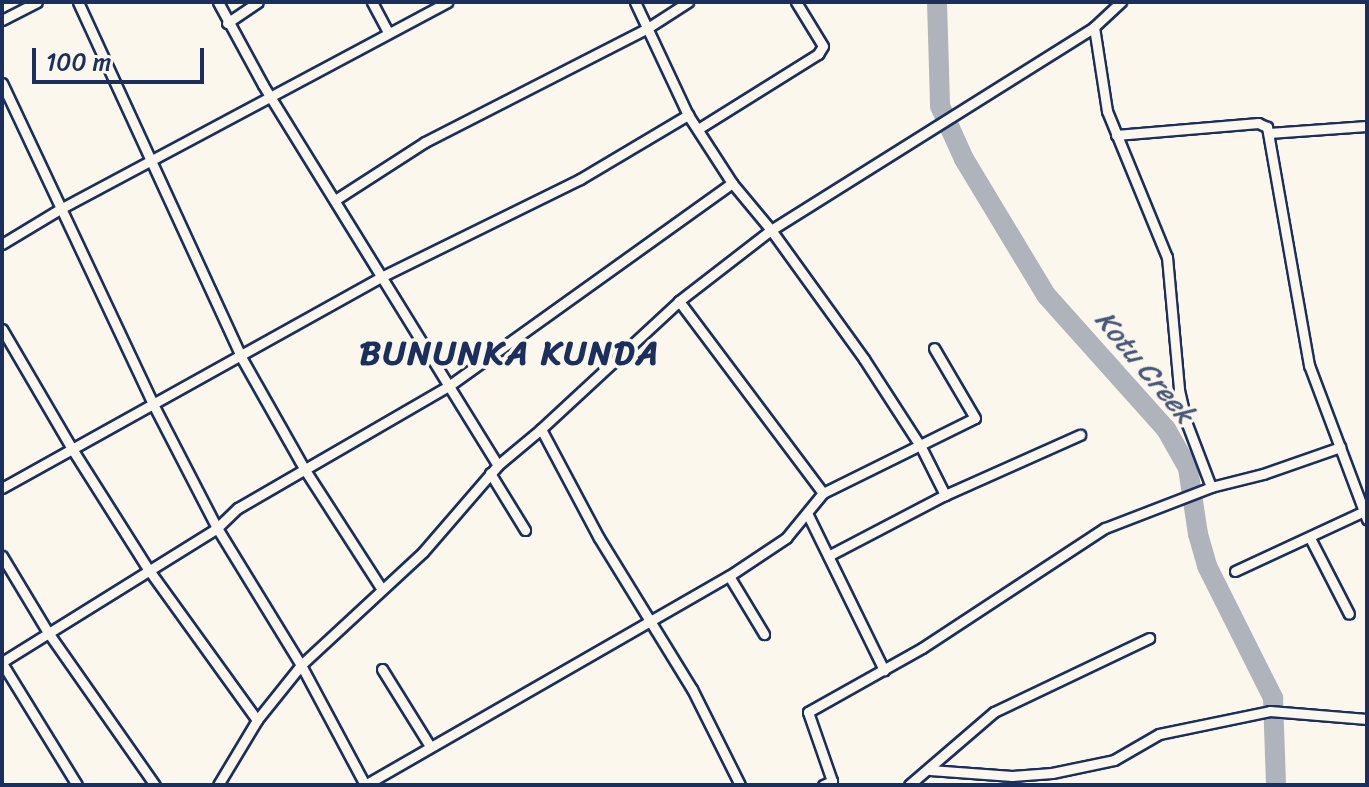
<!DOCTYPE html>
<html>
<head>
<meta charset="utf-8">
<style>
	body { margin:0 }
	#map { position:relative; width:1369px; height:787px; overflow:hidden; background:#fbf7ec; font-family:Sriracha,sans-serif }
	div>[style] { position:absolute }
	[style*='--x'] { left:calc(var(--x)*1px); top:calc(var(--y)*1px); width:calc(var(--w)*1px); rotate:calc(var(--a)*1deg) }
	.river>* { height:20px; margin:-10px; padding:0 10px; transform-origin:10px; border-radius:10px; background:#afb3bb }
	.roads { filter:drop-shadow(2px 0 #1b2f5e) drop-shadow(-2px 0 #1b2f5e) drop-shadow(0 2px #1b2f5e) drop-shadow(0 -2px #1b2f5e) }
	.minor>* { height:9px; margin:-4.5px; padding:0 4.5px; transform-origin:4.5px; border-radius:4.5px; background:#fbf7ec }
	span { translate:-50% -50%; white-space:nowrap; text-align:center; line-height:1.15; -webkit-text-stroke:7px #fbf7ec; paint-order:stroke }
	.water-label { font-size:28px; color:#47577a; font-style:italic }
	.district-label { font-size:34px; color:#1b2f5e; font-weight:700; letter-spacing:2px }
	.frame { position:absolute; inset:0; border:4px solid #1b2f5e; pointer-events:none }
	.scale { position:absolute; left:32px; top:48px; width:172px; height:36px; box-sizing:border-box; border:4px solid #1b2f5e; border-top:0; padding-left:10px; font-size:24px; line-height:28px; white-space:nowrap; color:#1b2f5e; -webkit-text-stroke:6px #fbf7ec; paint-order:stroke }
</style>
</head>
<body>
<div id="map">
	<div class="river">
		<div style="--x:937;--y:2;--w:104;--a:88.3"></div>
		<div style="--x:940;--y:106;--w:58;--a:65.6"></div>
		<div style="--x:964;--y:159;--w:159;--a:58.9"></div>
		<div style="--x:1046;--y:295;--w:180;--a:48.2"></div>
		<div style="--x:1166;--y:429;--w:45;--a:60.6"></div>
		<div style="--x:1188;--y:468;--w:67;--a:81.4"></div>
		<div style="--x:1198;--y:534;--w:33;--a:74"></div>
		<div style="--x:1207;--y:566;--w:148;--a:63.4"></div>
		<div style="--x:1273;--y:698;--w:87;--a:88"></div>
	</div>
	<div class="roads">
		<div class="minor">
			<div style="--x:78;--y:2;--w:391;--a:65.3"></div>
			<div style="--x:241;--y:357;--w:130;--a:60.5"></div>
			<div style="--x:305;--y:470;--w:140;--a:57.2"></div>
			<div style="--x:218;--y:2;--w:94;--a:61.5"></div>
			<div style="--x:263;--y:85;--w:447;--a:58.3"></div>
			<div style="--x:372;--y:2;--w:34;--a:62"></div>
			<div style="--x:635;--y:2;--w:125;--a:64.9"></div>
			<div style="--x:688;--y:115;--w:81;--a:57.1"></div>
			<div style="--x:732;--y:183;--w:61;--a:50.3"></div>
			<div style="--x:771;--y:230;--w:159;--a:54.2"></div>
			<div style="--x:864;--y:359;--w:105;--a:57.1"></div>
			<div style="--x:921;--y:447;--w:54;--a:63.4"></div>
			<div style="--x:2;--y:20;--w:39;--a:-27"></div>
			<div style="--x:227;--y:23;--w:37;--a:-34"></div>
			<div style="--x:1094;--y:27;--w:85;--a:81.2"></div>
			<div style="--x:1107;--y:111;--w:158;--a:67.7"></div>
			<div style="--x:1167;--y:257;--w:134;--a:84.8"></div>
			<div style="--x:1179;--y:390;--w:35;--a:77"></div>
			<div style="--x:1187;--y:424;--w:67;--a:69.1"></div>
			<div style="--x:1211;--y:487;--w:54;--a:-14"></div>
			<div style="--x:1263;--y:474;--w:82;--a:-19.3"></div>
			<div style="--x:2;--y:83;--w:357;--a:64.8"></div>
			<div style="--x:154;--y:406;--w:137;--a:62.7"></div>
			<div style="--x:217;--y:528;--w:161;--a:58.5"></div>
			<div style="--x:301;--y:665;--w:136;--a:61.9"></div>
			<div style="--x:698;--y:129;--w:142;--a:-32"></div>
			<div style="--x:818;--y:54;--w:9;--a:-58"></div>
			<div style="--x:823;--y:46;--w:52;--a:-121.5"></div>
			<div style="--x:1269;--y:133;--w:98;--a:-4.1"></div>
			<div style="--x:1116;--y:135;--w:143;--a:-4.8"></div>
			<div style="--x:1258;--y:123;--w:10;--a:24"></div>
			<div style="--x:1267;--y:127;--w:242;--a:80"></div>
			<div style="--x:1309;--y:365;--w:165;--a:69.4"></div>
			<div style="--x:335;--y:200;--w:107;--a:-32.8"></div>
			<div style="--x:425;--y:142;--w:248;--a:-27.1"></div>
			<div style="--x:646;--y:29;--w:50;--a:-32.7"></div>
			<div style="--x:2;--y:244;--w:68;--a:-31.1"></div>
			<div style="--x:60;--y:209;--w:439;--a:-28.1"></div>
			<div style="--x:2;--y:329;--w:139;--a:59.7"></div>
			<div style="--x:72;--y:449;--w:80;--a:150.9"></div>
			<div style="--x:541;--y:429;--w:123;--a:62"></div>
			<div style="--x:599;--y:538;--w:177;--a:58.4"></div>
			<div style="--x:692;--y:689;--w:107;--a:63.4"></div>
			<div style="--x:490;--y:473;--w:67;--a:58.4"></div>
			<div style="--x:823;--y:493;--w:169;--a:-26.3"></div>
			<div style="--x:975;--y:418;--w:81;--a:-120.4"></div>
			<div style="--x:808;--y:515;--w:173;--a:63.9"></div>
			<div style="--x:1310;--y:538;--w:85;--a:62.8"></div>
			<div style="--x:830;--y:555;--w:130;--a:-27.6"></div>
			<div style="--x:945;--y:495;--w:148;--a:-24"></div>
			<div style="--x:2;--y:556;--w:87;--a:59"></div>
			<div style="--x:47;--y:631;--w:188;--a:55"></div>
			<div style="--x:1235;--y:571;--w:142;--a:-24.9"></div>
			<div style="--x:729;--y:576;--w:68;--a:58.9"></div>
			<div style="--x:2;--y:662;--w:253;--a:-31.9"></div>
			<div style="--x:217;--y:528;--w:29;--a:-44"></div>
			<div style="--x:238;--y:508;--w:245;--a:-30.1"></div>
			<div style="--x:450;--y:385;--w:347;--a:-35.6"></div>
			<div style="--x:2;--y:663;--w:143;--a:58.4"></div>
			<div style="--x:382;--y:669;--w:91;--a:58.1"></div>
			<div style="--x:257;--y:720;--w:186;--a:-125.8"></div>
			<div style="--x:148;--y:569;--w:142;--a:-122.3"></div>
			<div style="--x:72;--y:449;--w:354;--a:-29.1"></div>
			<div style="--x:381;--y:277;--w:222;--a:-26.2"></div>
			<div style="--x:580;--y:179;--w:126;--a:-30.7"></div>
			<div style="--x:930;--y:770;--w:82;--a:4.2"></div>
			<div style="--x:1012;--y:776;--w:40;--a:-4.3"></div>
			<div style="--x:1052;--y:773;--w:63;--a:-11.8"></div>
			<div style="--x:1114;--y:760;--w:52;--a:-30"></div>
			<div style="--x:1159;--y:734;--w:113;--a:-11.7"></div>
			<div style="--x:1270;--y:711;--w:97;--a:4.7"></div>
			<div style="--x:218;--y:785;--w:76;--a:-59"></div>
			<div style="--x:257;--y:720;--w:70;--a:-51.3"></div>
			<div style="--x:301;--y:665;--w:166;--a:-42.8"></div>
			<div style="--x:423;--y:552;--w:115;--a:-49.2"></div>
			<div style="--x:498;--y:465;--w:56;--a:-39.9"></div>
			<div style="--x:541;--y:429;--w:188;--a:-42.8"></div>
			<div style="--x:679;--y:301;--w:116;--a:-37.7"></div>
			<div style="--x:771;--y:230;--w:381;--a:-32.1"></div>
			<div style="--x:1094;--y:27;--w:37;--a:-43"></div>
			<div style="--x:365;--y:785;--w:420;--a:-29.9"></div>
			<div style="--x:729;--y:576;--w:69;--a:-33.7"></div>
			<div style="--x:786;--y:538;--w:58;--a:-50.6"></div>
			<div style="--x:823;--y:493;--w:240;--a:-126.9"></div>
			<div style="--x:823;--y:785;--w:10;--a:-24"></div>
			<div style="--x:832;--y:781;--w:73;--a:-109.2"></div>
			<div style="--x:808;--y:712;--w:131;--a:-29.3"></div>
			<div style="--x:922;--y:648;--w:219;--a:-33.3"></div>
			<div style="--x:1105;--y:528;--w:114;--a:-21.1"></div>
			<div style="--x:909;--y:785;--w:112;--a:-40.7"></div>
			<div style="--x:994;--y:712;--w:172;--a:-25.5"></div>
		</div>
	</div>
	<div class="water-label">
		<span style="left:1145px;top:367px;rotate:50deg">Kotu Creek</span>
	</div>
	<div class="district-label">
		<span style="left:510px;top:354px">BUNUNKA KUNDA</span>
	</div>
	<div class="frame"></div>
	<div class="scale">100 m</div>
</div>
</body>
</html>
